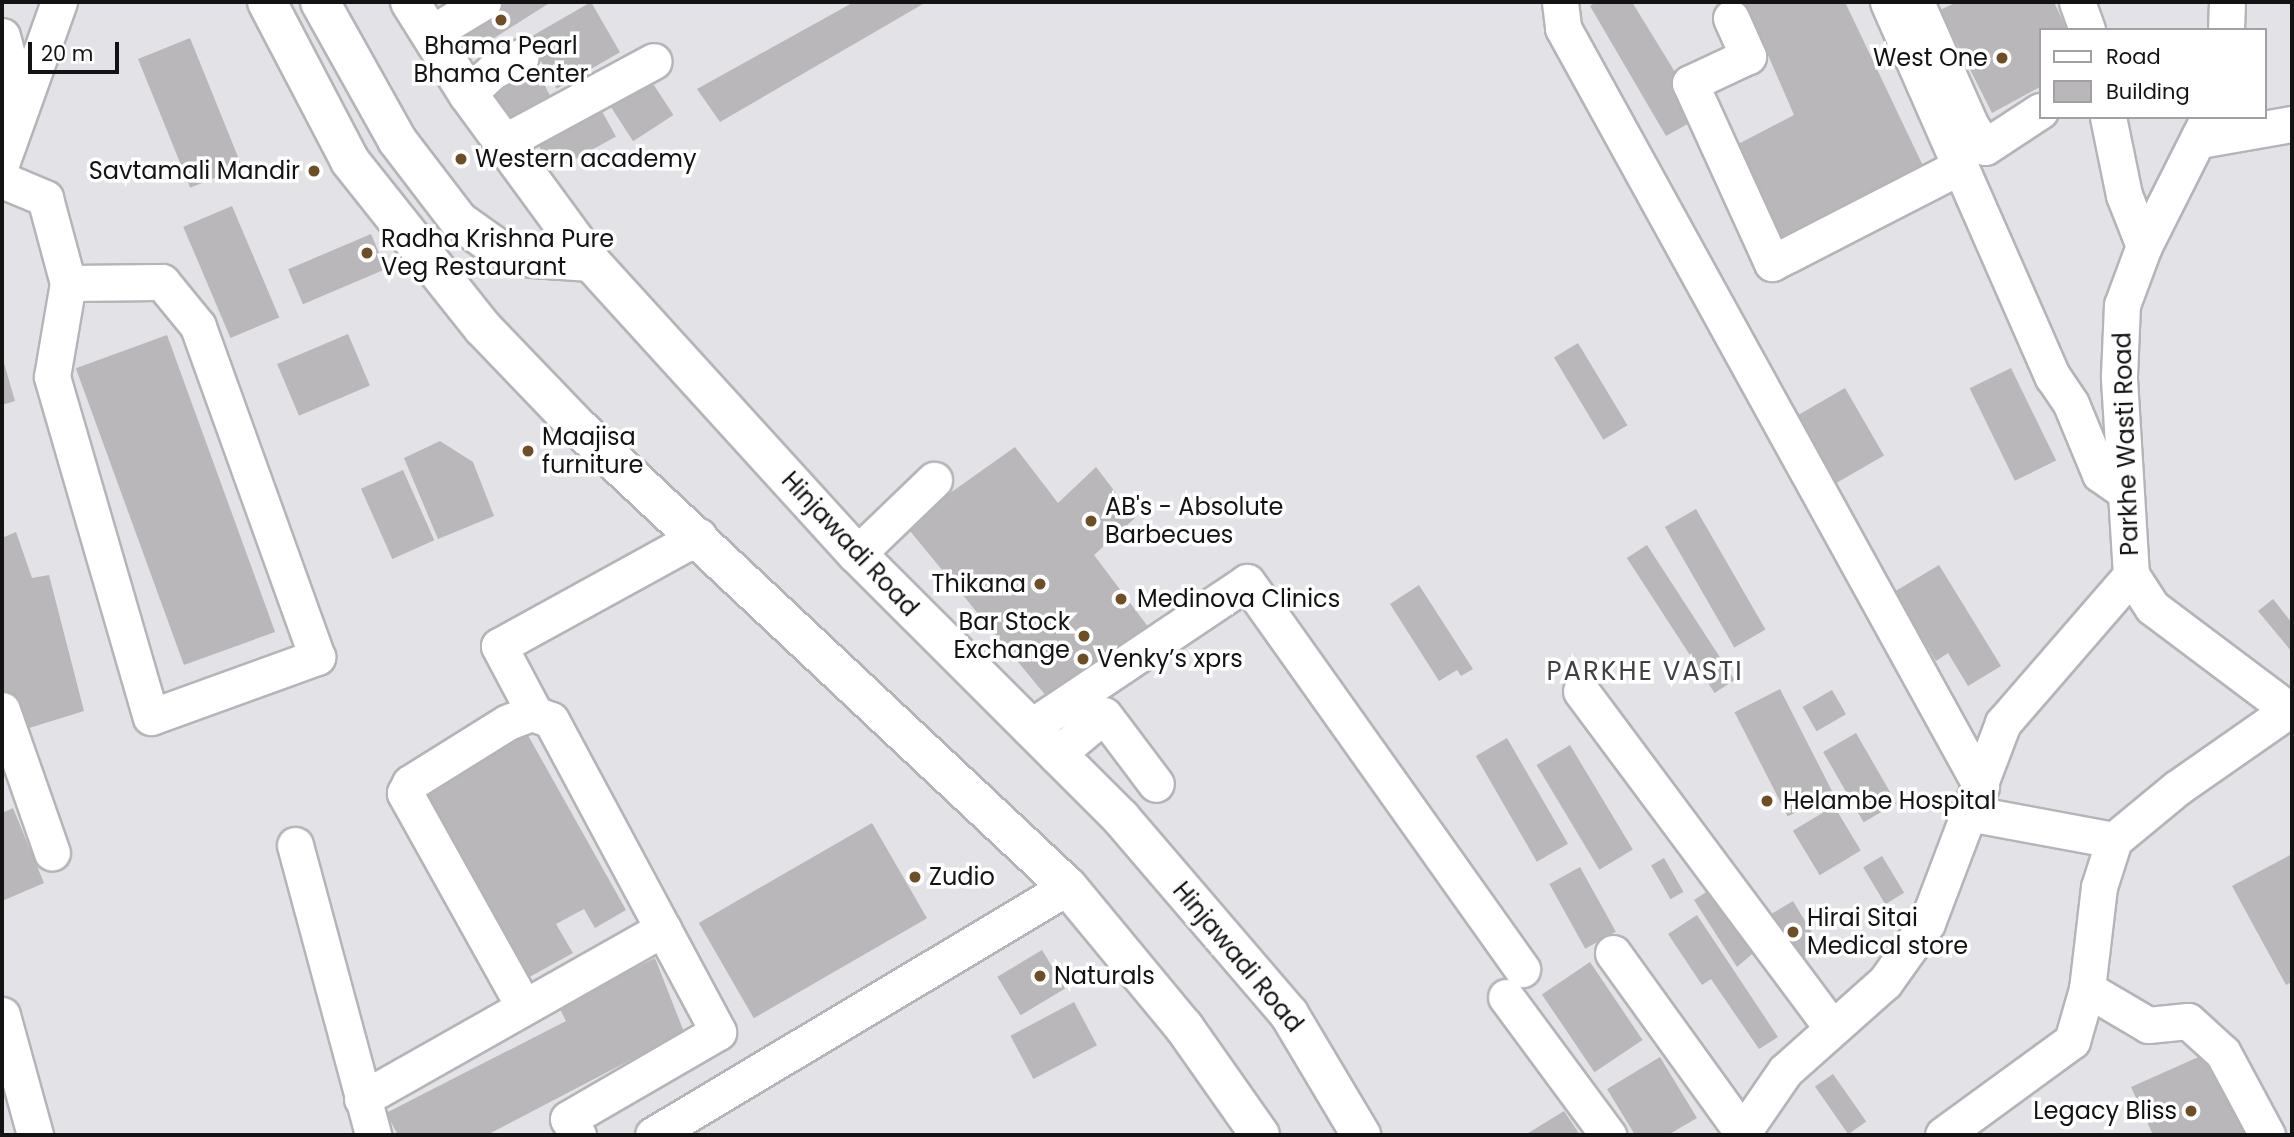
<!DOCTYPE html>
<html>
<head>
<meta charset="utf-8">
<style>
	body { margin:0 }
	#map { position:relative; width:2294px; height:1137px; overflow:hidden; background:#e3e2e6; font-family:Poppins,sans-serif }
	div>[style] { position:absolute }
	[style*='--x'] { left:calc(var(--x)*1px); top:calc(var(--y)*1px); width:calc(var(--w)*1px); rotate:calc(var(--a)*1deg) }
	.building>* { inset:0; background:#b9b7b9; transform-origin:0 0 }
	.roads { filter:drop-shadow(2px 0 #b5b4b8) drop-shadow(-2px 0 #b5b4b8) drop-shadow(0 2px #b5b4b8) drop-shadow(0 -2px #b5b4b8) }
	.minor>* { height:35px; margin:-17.5px; padding:0 17.5px; transform-origin:17.5px; border-radius:17.5px; background:#fff }
	.major>* { height:38px; margin:-19px; padding:0 19px; transform-origin:19px; border-radius:19px; background:#fff }
	.dots>* { width:19px; height:19px; translate:-50% -50%; box-sizing:border-box; border:4px solid #fff; border-radius:50% }
	span { translate:-50% -50%; white-space:nowrap; text-align:center; line-height:1.15; -webkit-text-stroke:7px #fff; paint-order:stroke }
	.poi-label { font-size:24px; color:#131314 }
	.right { translate:-100% -50%; text-align:right }
	.left { translate:0 -50%; text-align:left }
	.street-label { font-size:24px; color:#131314 }
	.neighbourhood-label { font-size:26px; color:#414043; letter-spacing:2px }
	.frame { position:absolute; inset:0; border:4px solid #131314; pointer-events:none }
	.legend { position:absolute; left:2039px; top:28px; width:228px; height:91px; box-sizing:border-box; background:#fff; border:2px solid #a1a1a1; margin:0; padding:9px 12px; list-style:none; font-size:21px; color:#131314 }
	.legend li { display:flex; align-items:center; gap:14px; height:35px }
	.legend b { width:35px; border:2px solid #a1a1a1 }
	.scale { position:absolute; left:28px; top:42px; width:91px; height:32px; box-sizing:border-box; border:4px solid #131314; border-top:0; padding-left:9px; font-size:21px; line-height:24px; white-space:nowrap; color:#131314; -webkit-text-stroke:5px #fff; paint-order:stroke }
</style>
</head>
<body>
<div id="map">
	<div class="building">
		<div style="clip-path:polygon(507px 2px,551px 2px,464px 57px,452px 37px)"></div>
		<div style="left:591px;top:2px;width:58px;height:73px;rotate:60deg"></div>
		<div style="clip-path:polygon(854px 2px,923px 4px,720px 122px,697px 89px)"></div>
		<div style="clip-path:polygon(1596px 2px,1632px 2px,1702px 116px,1666px 136px,1590px 6px)"></div>
		<div style="clip-path:polygon(1745px 2px,1845px 2px,1924px 168px,1770px 247px,1721px 153px,1794px 115px)"></div>
		<div style="clip-path:polygon(1957px 2px,2054px 2px,2067px 30px,2040px 30px,2040px 87px,1992px 113px,1940px 10px)"></div>
		<div style="left:190px;top:38px;width:139px;height:56px;rotate:68deg"></div>
		<div style="left:537px;top:70px;width:33px;height:50px;rotate:63deg"></div>
		<div style="left:650px;top:79px;width:43px;height:48px;rotate:57deg"></div>
		<div style="left:599px;top:106px;width:35px;height:72px;rotate:61deg"></div>
		<div style="left:232px;top:206px;width:121px;height:53px;rotate:67deg"></div>
		<div style="left:371px;top:234px;width:38px;height:90px;rotate:67deg"></div>
		<div style="left:348px;top:334px;width:56px;height:77px;rotate:67deg"></div>
		<div style="left:167px;top:335px;width:316px;height:97px;rotate:70deg"></div>
		<div style="left:1578px;top:343px;width:96px;height:28px;rotate:59deg"></div>
		<div style="clip-path:polygon(2px 356px,15px 401px,2px 405px)"></div>
		<div style="left:2011px;top:368px;width:103px;height:46px;rotate:64deg"></div>
		<div style="left:1845px;top:388px;width:78px;height:59px;rotate:60deg"></div>
		<div style="clip-path:polygon(440px 441px,473px 462px,494px 516px,438px 539px,404px 458px)"></div>
		<div style="clip-path:polygon(1015px 447px,1058px 503px,1096px 467px,1135px 518px,1094px 555px,1152px 632px,1051px 702px,905px 525px)"></div>
		<div style="left:403px;top:470px;width:77px;height:46px;rotate:66deg"></div>
		<div style="left:1696px;top:509px;width:139px;height:36px;rotate:60deg"></div>
		<div style="clip-path:polygon(16px 532px,32px 578px,49px 575px,84px 711px,13px 733px,2px 697px,2px 538px)"></div>
		<div style="left:1647px;top:545px;width:161px;height:24px;rotate:57deg"></div>
		<div style="clip-path:polygon(1939px 565px,2001px 666px,1968px 686px,1948px 653px,1936px 661px,1894px 592px)"></div>
		<div style="clip-path:polygon(1419px 585px,1473px 669px,1461px 676px,1457px 670px,1439px 681px,1390px 604px)"></div>
		<div style="clip-path:polygon(2273px 599px,2292px 623px,2292px 652px,2258px 611px)"></div>
		<div style="left:1780px;top:689px;width:117px;height:51px;rotate:63deg"></div>
		<div style="left:1832px;top:690px;width:28px;height:34px;rotate:60deg"></div>
		<div style="clip-path:polygon(525px 730px,626px 910px,595px 928px,584px 909px,556px 924px,573px 953px,524px 980px,509px 955px,515px 952px,438px 815px,432px 818px,417px 791px)"></div>
		<div style="left:1856px;top:733px;width:81px;height:38px;rotate:60deg"></div>
		<div style="left:1507px;top:738px;width:122px;height:36px;rotate:60deg"></div>
		<div style="left:1570px;top:745px;width:122px;height:39px;rotate:59deg"></div>
		<div style="left:1834px;top:806px;width:52px;height:48px;rotate:59deg"></div>
		<div style="clip-path:polygon(13px 808px,44px 883px,2px 901px,2px 813px)"></div>
		<div style="left:872px;top:823px;width:110px;height:200px;rotate:60deg"></div>
		<div style="clip-path:polygon(2292px 854px,2292px 982px,2286px 985px,2232px 886px)"></div>
		<div style="left:1882px;top:856px;width:43px;height:22px;rotate:59deg"></div>
		<div style="left:1664px;top:858px;width:39px;height:15px;rotate:60deg"></div>
		<div style="left:1580px;top:867px;width:74px;height:35px;rotate:61deg"></div>
		<div style="clip-path:polygon(1711px 889px,1758px 949px,1737px 967px,1694px 900px)"></div>
		<div style="left:1793px;top:901px;width:55px;height:32px;rotate:59deg"></div>
		<div style="clip-path:polygon(1697px 915px,1778px 1037px,1759px 1049px,1711px 979px,1702px 985px,1668px 934px)"></div>
		<div style="left:1042px;top:950px;width:45px;height:52px;rotate:59deg"></div>
		<div style="clip-path:polygon(655px 958px,684px 1032px,487px 1135px,398px 1135px,386px 1113px,566px 1021px,559px 1007px)"></div>
		<div style="left:1590px;top:962px;width:94px;height:58px;rotate:56deg"></div>
		<div style="left:1074px;top:1002px;width:49px;height:72px;rotate:62deg"></div>
		<div style="clip-path:polygon(2212px 1051px,2250px 1135px,2153px 1135px,2131px 1087px)"></div>
		<div style="clip-path:polygon(1660px 1057px,1697px 1118px,1668px 1135px,1635px 1135px,1607px 1089px)"></div>
		<div style="left:1833px;top:1074px;width:58px;height:22px;rotate:55deg"></div>
		<div style="clip-path:polygon(1564px 1111px,1580px 1135px,1525px 1135px)"></div>
	</div>
	<div class="roads">
		<div class="minor">
			<div style="--x:1560;--y:2;--w:26;--a:83"></div>
			<div style="--x:1563;--y:28;--w:866;--a:61.13"></div>
			<div style="--x:1888;--y:2;--w:410;--a:66.3"></div>
			<div style="--x:2053;--y:377;--w:32;--a:56"></div>
			<div style="--x:2071;--y:404;--w:76;--a:67.5"></div>
			<div style="--x:2100;--y:474;--w:29;--a:35"></div>
			<div style="--x:1916;--y:2;--w:136;--a:66.1"></div>
			<div style="--x:1971;--y:126;--w:25;--a:56"></div>
			<div style="--x:1985;--y:147;--w:66;--a:-33.2"></div>
			<div style="--x:2077;--y:2;--w:30;--a:70"></div>
			<div style="--x:1731;--y:18;--w:42;--a:65.9"></div>
			<div style="--x:1748;--y:56;--w:64;--a:155"></div>
			<div style="--x:1690;--y:83;--w:198;--a:65.5"></div>
			<div style="--x:1772;--y:263;--w:212;--a:-27.2"></div>
			<div style="--x:2226;--y:30;--w:28;--a:-88"></div>
			<div style="--x:430;--y:34;--w:62;--a:-31.1"></div>
			<div style="--x:2;--y:36;--w:73;--a:75"></div>
			<div style="--x:468;--y:94;--w:34;--a:-43"></div>
			<div style="--x:493;--y:71;--w:31;--a:-27"></div>
			<div style="--x:2108;--y:117;--w:80;--a:78.4"></div>
			<div style="--x:2124;--y:195;--w:55;--a:68.6"></div>
			<div style="--x:2200;--y:140;--w:93;--a:-9.9"></div>
			<div style="--x:504;--y:142;--w:170;--a:-28.4"></div>
			<div style="--x:2;--y:161;--w:169;--a:-70.3"></div>
			<div style="--x:2;--y:180;--w:47;--a:22.7"></div>
			<div style="--x:45;--y:198;--w:88;--a:74.9"></div>
			<div style="--x:68;--y:283;--w:95;--a:99.7"></div>
			<div style="--x:52;--y:377;--w:354;--a:73.8"></div>
			<div style="--x:151;--y:717;--w:177;--a:-19.9"></div>
			<div style="--x:317;--y:657;--w:352;--a:-109.8"></div>
			<div style="--x:198;--y:326;--w:57;--a:-129.3"></div>
			<div style="--x:162;--y:282;--w:94;--a:179.4"></div>
			<div style="--x:857;--y:554;--w:107;--a:-43.9"></div>
			<div style="--x:1581;--y:691;--w:419;--a:53.3"></div>
			<div style="--x:2;--y:710;--w:151;--a:70.7"></div>
			<div style="--x:535;--y:714;--w:77;--a:-117.9"></div>
			<div style="--x:499;--y:646;--w:228;--a:-28.8"></div>
			<div style="--x:1029;--y:728;--w:262;--a:-33.8"></div>
			<div style="--x:1247;--y:582;--w:475;--a:54.6"></div>
			<div style="--x:1056;--y:755;--w:62;--a:-39.8"></div>
			<div style="--x:1104;--y:715;--w:86;--a:53"></div>
			<div style="--x:1968;--y:813;--w:148;--a:10.5"></div>
			<div style="--x:295;--y:845;--w:300;--a:74.9"></div>
			<div style="--x:1613;--y:953;--w:221;--a:54.2"></div>
			<div style="--x:2087;--y:989;--w:71;--a:30.5"></div>
			<div style="--x:2148;--y:1025;--w:40;--a:-5.7"></div>
			<div style="--x:2188;--y:1021;--w:47;--a:42.4"></div>
			<div style="--x:2223;--y:1053;--w:93;--a:61.8"></div>
			<div style="--x:1506;--y:997;--w:172;--a:53.5"></div>
			<div style="--x:524;--y:1007;--w:245;--a:-119.1"></div>
			<div style="--x:405;--y:793;--w:11;--a:-63"></div>
			<div style="--x:410;--y:783;--w:115;--a:-31.9"></div>
			<div style="--x:508;--y:722;--w:26;--a:-21"></div>
			<div style="--x:532;--y:713;--w:20;--a:20"></div>
			<div style="--x:551;--y:720;--w:354;--a:61.8"></div>
			<div style="--x:718;--y:1032;--w:173;--a:149.9"></div>
			<div style="--x:568;--y:1119;--w:19;--a:58"></div>
			<div style="--x:2;--y:1015;--w:124;--a:74.6"></div>
			<div style="--x:362;--y:1099;--w:346;--a:-29.5"></div>
			<div style="--x:653;--y:1135;--w:483;--a:-30.9"></div>
			<div style="--x:1741;--y:1135;--w:78;--a:-55.5"></div>
			<div style="--x:1785;--y:1071;--w:134;--a:-41.7"></div>
			<div style="--x:1885;--y:982;--w:72;--a:-54.6"></div>
			<div style="--x:1927;--y:923;--w:214;--a:-69.2"></div>
			<div style="--x:2003;--y:723;--w:196;--a:-49.1"></div>
			<div style="--x:2131;--y:575;--w:199;--a:-93.5"></div>
			<div style="--x:2119;--y:376;--w:71;--a:-87.6"></div>
			<div style="--x:2122;--y:305;--w:63;--a:-69.6"></div>
			<div style="--x:2144;--y:246;--w:144;--a:-63.3"></div>
			<div style="--x:1943;--y:1135;--w:160;--a:-36.1"></div>
			<div style="--x:2072;--y:1041;--w:54;--a:-73.9"></div>
			<div style="--x:2087;--y:989;--w:103;--a:-83.3"></div>
			<div style="--x:2099;--y:887;--w:49;--a:-72.3"></div>
			<div style="--x:2114;--y:840;--w:82;--a:-39.5"></div>
			<div style="--x:2177;--y:788;--w:136;--a:-34.9"></div>
			<div style="--x:2289;--y:710;--w:171;--a:-143.1"></div>
			<div style="--x:2152;--y:607;--w:38;--a:-123"></div>
		</div>
		<div class="major">
			<div style="--x:267;--y:2;--w:179;--a:62.4"></div>
			<div style="--x:350;--y:161;--w:213;--a:51.5"></div>
			<div style="--x:483;--y:328;--w:136;--a:46.2"></div>
			<div style="--x:577;--y:426;--w:673;--a:43.2"></div>
			<div style="--x:1068;--y:887;--w:182;--a:50.4"></div>
			<div style="--x:1184;--y:1027;--w:132;--a:54.9"></div>
			<div style="--x:320;--y:2;--w:158;--a:60.8"></div>
			<div style="--x:397;--y:140;--w:102;--a:52.6"></div>
			<div style="--x:459;--y:221;--w:47;--a:35.4"></div>
			<div style="--x:497;--y:248;--w:36;--a:16"></div>
			<div style="--x:532;--y:258;--w:59;--a:3.9"></div>
			<div style="--x:410;--y:2;--w:109;--a:57.8"></div>
			<div style="--x:468;--y:94;--w:208;--a:53.8"></div>
			<div style="--x:591;--y:262;--w:395;--a:47.7"></div>
			<div style="--x:857;--y:554;--w:373;--a:45"></div>
			<div style="--x:1121;--y:818;--w:258;--a:49.4"></div>
			<div style="--x:1289;--y:1014;--w:141;--a:59.2"></div>
		</div>
	</div>
	<div class="dots">
		<div style="left:501px;top:20px;background:#6f4e25"></div>
		<div style="left:2002px;top:58px;background:#6f4e25"></div>
		<div style="left:461px;top:159px;background:#6f4e25"></div>
		<div style="left:314px;top:171px;background:#6f4e25"></div>
		<div style="left:367px;top:253px;background:#6f4e25"></div>
		<div style="left:528px;top:451px;background:#6f4e25"></div>
		<div style="left:1091px;top:521px;background:#6f4e25"></div>
		<div style="left:1040px;top:584px;background:#6f4e25"></div>
		<div style="left:1121px;top:599px;background:#6f4e25"></div>
		<div style="left:1084px;top:636px;background:#6f4e25"></div>
		<div style="left:1083px;top:659px;background:#6f4e25"></div>
		<div style="left:1767px;top:801px;background:#6f4e25"></div>
		<div style="left:915px;top:877px;background:#6f4e25"></div>
		<div style="left:1793px;top:932px;background:#6f4e25"></div>
		<div style="left:1040px;top:976px;background:#6f4e25"></div>
		<div style="left:2191px;top:1111px;background:#6f4e25"></div>
	</div>
	<div class="poi-label">
		<span style="left:501px;top:60px">Bhama Pearl<br>Bhama Center</span>
		<span class="right" style="left:1988px;top:58px">West One</span>
		<span class="left" style="left:475px;top:159px">Western academy</span>
		<span class="right" style="left:300px;top:171px">Savtamali Mandir</span>
		<span class="left" style="left:381px;top:253px">Radha Krishna Pure<br>Veg Restaurant</span>
		<span class="left" style="left:542px;top:451px">Maajisa<br>furniture</span>
		<span class="left" style="left:1105px;top:521px">AB's - Absolute<br>Barbecues</span>
		<span class="right" style="left:1026px;top:584px">Thikana</span>
		<span class="left" style="left:1137px;top:599px">Medinova Clinics</span>
		<span class="right" style="left:1070px;top:636px">Bar Stock<br>Exchange</span>
		<span class="left" style="left:1097px;top:659px">Venky’s xprs</span>
		<span class="left" style="left:1783px;top:801px">Helambe Hospital</span>
		<span class="left" style="left:929px;top:877px">Zudio</span>
		<span class="left" style="left:1807px;top:932px">Hirai Sitai<br>Medical store</span>
		<span class="left" style="left:1054px;top:976px">Naturals</span>
		<span class="right" style="left:2177px;top:1111px">Legacy Bliss</span>
	</div>
	<div class="street-label">
		<span style="left:2126px;top:444px;rotate:-92deg">Parkhe Wasti Road</span>
		<span style="left:850px;top:544px;rotate:47deg">Hinjawadi Road</span>
		<span style="left:1238px;top:957px;rotate:50deg">Hinjawadi Road</span>
	</div>
	<div class="neighbourhood-label">
		<span style="left:1645px;top:672px">PARKHE VASTI</span>
	</div>
	<div class="frame"></div>
	<ul class="legend">
	<li><b style="height:9px;background:#fff"></b>Road</li>
	<li><b style="height:19px;background:#b9b7b9"></b>Building</li>
	</ul>
	<div class="scale">20 m</div>
</div>
</body>
</html>
